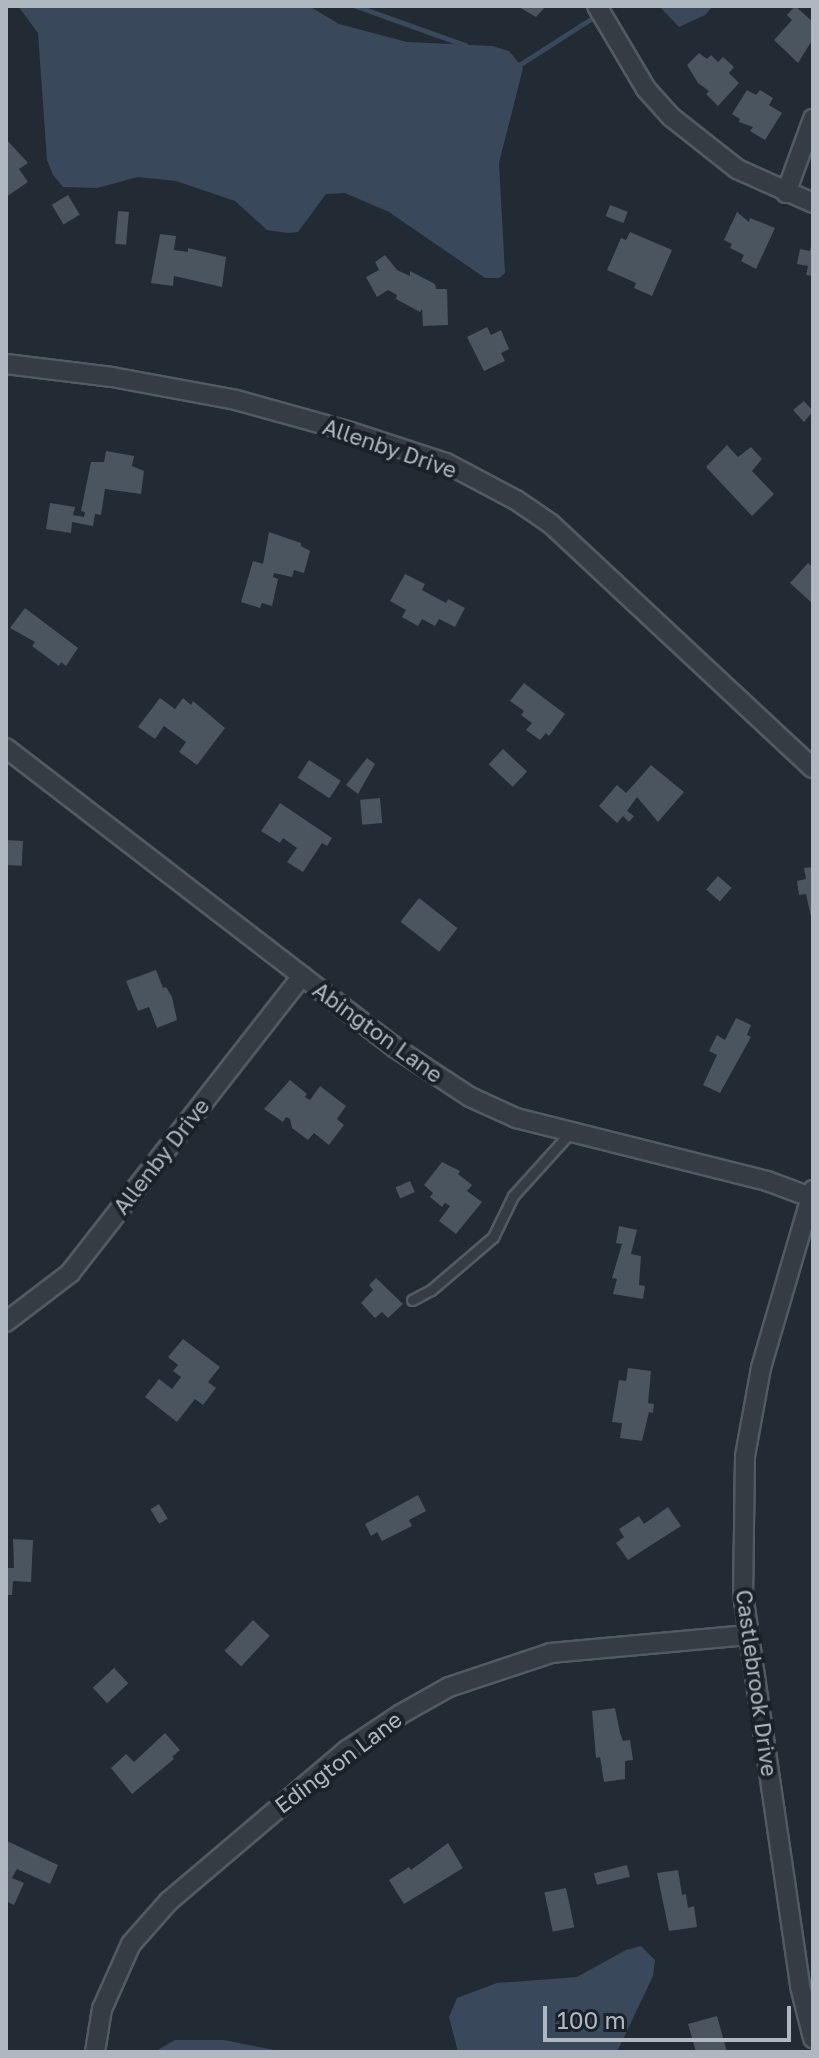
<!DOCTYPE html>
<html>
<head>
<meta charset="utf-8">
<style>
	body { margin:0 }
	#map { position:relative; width:819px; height:2058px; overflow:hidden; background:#222a33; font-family:"Golos Text",sans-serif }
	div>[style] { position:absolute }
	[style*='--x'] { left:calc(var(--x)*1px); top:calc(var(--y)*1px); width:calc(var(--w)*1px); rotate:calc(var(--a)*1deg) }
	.water>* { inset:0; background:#39495b }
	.stream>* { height:5px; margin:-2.5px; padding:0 2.5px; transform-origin:2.5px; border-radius:2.5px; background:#39495b }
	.building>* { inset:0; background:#4a555f; transform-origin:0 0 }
	.roads { filter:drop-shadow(2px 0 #525a62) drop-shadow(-2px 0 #525a62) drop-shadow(0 2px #525a62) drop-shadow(0 -2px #525a62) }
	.lane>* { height:9px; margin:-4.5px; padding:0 4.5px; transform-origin:4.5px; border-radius:4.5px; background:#353c44 }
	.street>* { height:18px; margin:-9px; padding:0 9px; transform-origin:9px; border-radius:9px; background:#353c44 }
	span { translate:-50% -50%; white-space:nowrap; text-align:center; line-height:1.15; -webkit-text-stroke:8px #1a2129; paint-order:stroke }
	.street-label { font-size:22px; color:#afb7c1 }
	.frame { position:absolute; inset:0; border:8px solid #afb7c1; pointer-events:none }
	.scale { position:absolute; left:543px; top:2006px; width:248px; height:36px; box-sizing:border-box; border:4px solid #afb7c1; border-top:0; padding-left:10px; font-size:24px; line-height:28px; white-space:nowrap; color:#afb7c1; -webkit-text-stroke:6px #1a2129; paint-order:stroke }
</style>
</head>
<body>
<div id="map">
	<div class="water">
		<div style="clip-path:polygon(18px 6px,309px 6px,339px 24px,407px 42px,492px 46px,509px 51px,523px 68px,499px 163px,505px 273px,499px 278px,485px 278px,389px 212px,345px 193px,326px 194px,298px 232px,288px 233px,267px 230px,235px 201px,176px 181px,138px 177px,97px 188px,63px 187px,53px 175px,47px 160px,38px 33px)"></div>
		<div style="clip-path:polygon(659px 6px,713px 6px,705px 15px,679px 27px)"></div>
		<div style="clip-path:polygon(641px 1946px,655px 1960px,653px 1976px,617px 2052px,458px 2052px,449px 2017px,457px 1998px,497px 1983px,577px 1977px,626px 1950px)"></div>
		<div style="clip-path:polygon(175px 2040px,224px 2040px,284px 2052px,154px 2052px)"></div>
	</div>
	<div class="stream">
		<div style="--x:356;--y:6;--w:116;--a:19.7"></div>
		<div style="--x:519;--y:65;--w:93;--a:-32.7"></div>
	</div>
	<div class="building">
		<div style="clip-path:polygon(517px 6px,546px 6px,536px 17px)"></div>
		<div style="clip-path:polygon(795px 6px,813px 22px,813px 39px,798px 63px,774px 40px,792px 20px,787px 15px)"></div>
		<div style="clip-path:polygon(699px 53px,707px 59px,711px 55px,718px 62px,723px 57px,734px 67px,729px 73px,739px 83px,718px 106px,706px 94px,709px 91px,698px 83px,687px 65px)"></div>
		<div style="clip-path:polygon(747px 90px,756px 95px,760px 90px,773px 98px,769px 105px,782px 113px,765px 140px,750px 131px,753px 127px,739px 122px,740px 119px,732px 114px)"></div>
		<div style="clip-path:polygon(6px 139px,28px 163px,19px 169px,28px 182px,6px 197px)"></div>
		<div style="left:68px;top:195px;width:23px;height:19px;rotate:59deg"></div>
		<div style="left:610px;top:205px;width:19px;height:12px;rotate:21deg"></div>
		<div style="left:118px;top:211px;width:11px;height:33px;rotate:5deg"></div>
		<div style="clip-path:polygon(737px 212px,749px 222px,750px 218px,775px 228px,756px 269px,741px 261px,744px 255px,730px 248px,732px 244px,724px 240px)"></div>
		<div style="clip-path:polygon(630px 232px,672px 250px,652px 296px,634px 288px,636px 283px,607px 270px,621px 238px,626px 240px)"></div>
		<div style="clip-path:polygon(160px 234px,176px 236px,174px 250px,188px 252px,188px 248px,226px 257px,222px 287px,174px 276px,173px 286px,151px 283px)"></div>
		<div style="clip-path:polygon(812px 241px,813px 241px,813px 276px,806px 275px,808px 266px,797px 264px,800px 249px,810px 251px)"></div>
		<div style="clip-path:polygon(385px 255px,397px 270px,410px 276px,410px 271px,435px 284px,436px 289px,447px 289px,448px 325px,423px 326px,422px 309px,420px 312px,396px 299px,397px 295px,388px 290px,377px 297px,366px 277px,379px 270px,375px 262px)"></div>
		<div style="clip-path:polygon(487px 327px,491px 335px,501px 330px,509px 349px,501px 353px,505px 361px,484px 371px,467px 337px)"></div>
		<div style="clip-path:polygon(804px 401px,813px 411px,804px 422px,793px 410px)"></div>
		<div style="clip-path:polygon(727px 445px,738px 457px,751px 447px,762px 459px,752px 471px,774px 494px,752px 516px,706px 467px)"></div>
		<div style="clip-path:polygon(106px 451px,134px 456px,132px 466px,144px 471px,141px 494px,105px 489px,101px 515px,95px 514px,93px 526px,72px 522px,71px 533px,46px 529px,50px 503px,75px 507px,73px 515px,84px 517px,85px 512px,81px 511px,91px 462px,104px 462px)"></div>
		<div style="clip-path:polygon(269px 532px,301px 543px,301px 546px,310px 551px,304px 573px,294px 570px,292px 577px,274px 573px,273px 577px,278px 579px,272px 606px,262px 603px,260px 608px,241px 602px,253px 561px,263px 564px)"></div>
		<div style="clip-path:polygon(808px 563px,813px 567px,813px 604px,790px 583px)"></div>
		<div style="clip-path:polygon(405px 574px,425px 584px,422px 590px,446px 603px,448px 599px,465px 608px,455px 627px,439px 619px,435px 626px,422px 619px,418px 626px,402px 617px,406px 610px,390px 601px)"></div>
		<div style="clip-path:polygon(25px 608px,78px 648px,66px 666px,61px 662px,59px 666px,32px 646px,35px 642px,10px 628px)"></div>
		<div style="clip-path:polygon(524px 683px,565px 714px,549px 736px,546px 733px,540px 740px,526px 730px,532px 723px,521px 715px,524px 711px,510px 701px)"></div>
		<div style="clip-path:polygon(160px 698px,175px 709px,183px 698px,191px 705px,193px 701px,225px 728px,197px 765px,179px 752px,186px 742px,164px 726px,155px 739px,138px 727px)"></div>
		<div style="left:503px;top:749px;width:33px;height:21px;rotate:43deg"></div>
		<div style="clip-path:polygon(367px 758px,375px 764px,358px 794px,346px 785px)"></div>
		<div style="left:309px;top:760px;width:38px;height:21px;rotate:33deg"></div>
		<div style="clip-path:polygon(651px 765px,684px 792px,658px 822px,637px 797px,627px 811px,634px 816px,629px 822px,623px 816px,617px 823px,599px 806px,617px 785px,626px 793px)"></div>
		<div style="left:380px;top:798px;width:25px;height:20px;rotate:85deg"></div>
		<div style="clip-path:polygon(280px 803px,332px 838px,327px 846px,322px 843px,303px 872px,287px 862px,297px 848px,283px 838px,280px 843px,261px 831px)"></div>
		<div style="left:6px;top:840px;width:17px;height:25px;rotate:3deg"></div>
		<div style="clip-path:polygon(813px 867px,813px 917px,811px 917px,806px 894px,799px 895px,797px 881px,806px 879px,804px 868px)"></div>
		<div style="left:718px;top:876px;width:18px;height:18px;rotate:41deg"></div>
		<div style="left:419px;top:898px;width:49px;height:30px;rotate:38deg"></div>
		<div style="clip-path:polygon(156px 970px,163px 988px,166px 987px,172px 997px,177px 1020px,157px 1028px,149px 1007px,138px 1011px,126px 981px)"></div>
		<div style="clip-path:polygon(736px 1018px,751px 1025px,747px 1035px,751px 1037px,720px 1093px,703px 1085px,717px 1055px,709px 1051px,717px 1035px,725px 1040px)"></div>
		<div style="clip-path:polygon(290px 1080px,307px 1094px,305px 1097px,310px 1100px,320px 1086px,346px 1106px,337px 1119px,344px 1125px,329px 1145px,314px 1133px,308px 1140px,292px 1128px,290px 1119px,286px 1117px,283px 1122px,264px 1109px)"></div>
		<div style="clip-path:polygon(442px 1162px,460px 1171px,458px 1174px,472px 1185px,467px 1191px,482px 1202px,456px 1234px,439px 1221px,450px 1206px,445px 1203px,442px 1207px,430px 1197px,433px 1193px,424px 1185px)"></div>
		<div style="left:410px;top:1181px;width:12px;height:16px;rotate:66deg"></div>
		<div style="clip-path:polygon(619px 1226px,637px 1230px,631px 1254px,641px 1256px,639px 1285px,645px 1286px,643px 1299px,613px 1294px,617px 1279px,612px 1278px,622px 1244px,616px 1243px)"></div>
		<div style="clip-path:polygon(376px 1278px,403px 1304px,388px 1318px,382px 1312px,375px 1318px,361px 1303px,373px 1290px,369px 1285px)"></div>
		<div style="clip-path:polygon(183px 1339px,220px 1367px,208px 1382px,216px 1388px,203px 1405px,195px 1399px,177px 1422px,145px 1397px,159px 1379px,172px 1389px,181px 1377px,173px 1371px,178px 1365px,168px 1357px)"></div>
		<div style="clip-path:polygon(628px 1368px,651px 1371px,648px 1403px,654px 1404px,653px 1413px,649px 1412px,642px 1441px,620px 1438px,622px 1423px,612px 1422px,619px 1380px,626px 1381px)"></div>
		<div style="clip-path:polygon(418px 1495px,426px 1511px,409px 1520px,412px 1526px,382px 1541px,377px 1532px,371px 1536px,365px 1524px)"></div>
		<div style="left:159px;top:1504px;width:17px;height:10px;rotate:59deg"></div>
		<div style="clip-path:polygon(668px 1507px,681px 1526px,628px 1560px,616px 1543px,624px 1537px,619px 1529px,639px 1516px,644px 1524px)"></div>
		<div style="clip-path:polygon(13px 1539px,33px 1540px,31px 1582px,13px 1581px,12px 1595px,6px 1595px,6px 1568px,14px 1568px)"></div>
		<div style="left:253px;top:1620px;width:23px;height:42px;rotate:43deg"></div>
		<div style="left:114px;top:1668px;width:21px;height:29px;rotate:47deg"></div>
		<div style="clip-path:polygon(615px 1708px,620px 1733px,623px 1741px,630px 1740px,633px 1760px,625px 1761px,625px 1779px,604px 1782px,600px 1757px,596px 1758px,592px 1711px)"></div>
		<div style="clip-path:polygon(165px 1733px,180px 1750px,172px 1757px,174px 1759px,132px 1794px,111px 1768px,126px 1754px,134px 1762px)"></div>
		<div style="clip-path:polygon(7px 1841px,58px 1865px,50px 1884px,17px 1869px,12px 1878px,24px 1883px,14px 1905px,6px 1901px)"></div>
		<div style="clip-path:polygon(448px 1843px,463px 1868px,404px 1904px,389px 1880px,409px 1867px,411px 1870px)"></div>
		<div style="left:627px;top:1865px;width:12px;height:34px;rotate:76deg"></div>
		<div style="clip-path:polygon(678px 1870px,682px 1895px,686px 1894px,688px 1908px,694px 1906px,697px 1927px,669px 1931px,657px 1873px)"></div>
		<div style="left:566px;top:1888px;width:40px;height:22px;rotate:78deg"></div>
		<div style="clip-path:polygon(717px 2016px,727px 2052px,696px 2052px,688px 2024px)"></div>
	</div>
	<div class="roads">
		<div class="lane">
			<div style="--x:412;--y:1300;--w:21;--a:-28"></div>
			<div style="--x:431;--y:1290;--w:82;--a:-40.5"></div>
			<div style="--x:493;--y:1237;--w:46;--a:-64"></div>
			<div style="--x:513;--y:1196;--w:84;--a:-47.9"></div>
		</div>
		<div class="street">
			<div style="--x:597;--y:6;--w:96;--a:59.4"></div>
			<div style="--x:646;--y:89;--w:36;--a:48"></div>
			<div style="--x:670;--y:116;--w:85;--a:38.3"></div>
			<div style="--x:737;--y:169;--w:83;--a:24.1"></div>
			<div style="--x:786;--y:193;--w:79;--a:-70"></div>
			<div style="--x:6;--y:364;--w:107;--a:7"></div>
			<div style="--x:112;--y:377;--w:126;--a:10.5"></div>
			<div style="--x:236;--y:400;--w:119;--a:15.5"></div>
			<div style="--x:351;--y:432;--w:100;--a:18.1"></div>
			<div style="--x:446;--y:463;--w:79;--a:27.9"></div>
			<div style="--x:516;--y:500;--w:42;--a:34.4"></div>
			<div style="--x:551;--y:524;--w:358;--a:43"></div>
			<div style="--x:6;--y:748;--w:490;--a:37.6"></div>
			<div style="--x:394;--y:1047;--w:91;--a:33.3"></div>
			<div style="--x:470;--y:1097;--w:51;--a:24.5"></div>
			<div style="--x:516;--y:1118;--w:259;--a:14.1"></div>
			<div style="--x:767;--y:1181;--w:46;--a:20.4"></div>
			<div style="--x:813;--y:1190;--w:185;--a:106.3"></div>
			<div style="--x:761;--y:1368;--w:89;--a:100.3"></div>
			<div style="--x:745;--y:1456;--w:138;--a:90.8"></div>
			<div style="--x:743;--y:1594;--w:396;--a:81.7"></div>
			<div style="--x:800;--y:1986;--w:54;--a:76"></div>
			<div style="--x:6;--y:1322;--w:81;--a:-37.4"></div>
			<div style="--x:70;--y:1273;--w:377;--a:-52"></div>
			<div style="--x:95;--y:2052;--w:44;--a:-80.8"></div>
			<div style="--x:102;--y:2009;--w:71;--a:-66"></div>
			<div style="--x:131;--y:1944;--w:57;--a:-48.5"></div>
			<div style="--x:169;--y:1901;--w:233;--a:-40.3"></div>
			<div style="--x:347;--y:1750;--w:65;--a:-33.7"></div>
			<div style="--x:401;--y:1714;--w:55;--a:-29.4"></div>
			<div style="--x:449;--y:1687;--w:108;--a:-18.4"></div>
			<div style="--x:551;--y:1653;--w:197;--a:-5.2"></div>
		</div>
	</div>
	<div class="street-label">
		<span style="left:390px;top:448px;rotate:19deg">Allenby Drive</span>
		<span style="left:378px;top:1032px;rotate:36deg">Abington Lane</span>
		<span style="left:161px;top:1156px;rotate:-52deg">Allenby Drive</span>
		<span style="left:757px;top:1683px;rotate:82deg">Castlebrook Drive</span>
		<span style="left:338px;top:1762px;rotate:-37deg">Edington Lane</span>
	</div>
	<div class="frame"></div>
	<div class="scale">100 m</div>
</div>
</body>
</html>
